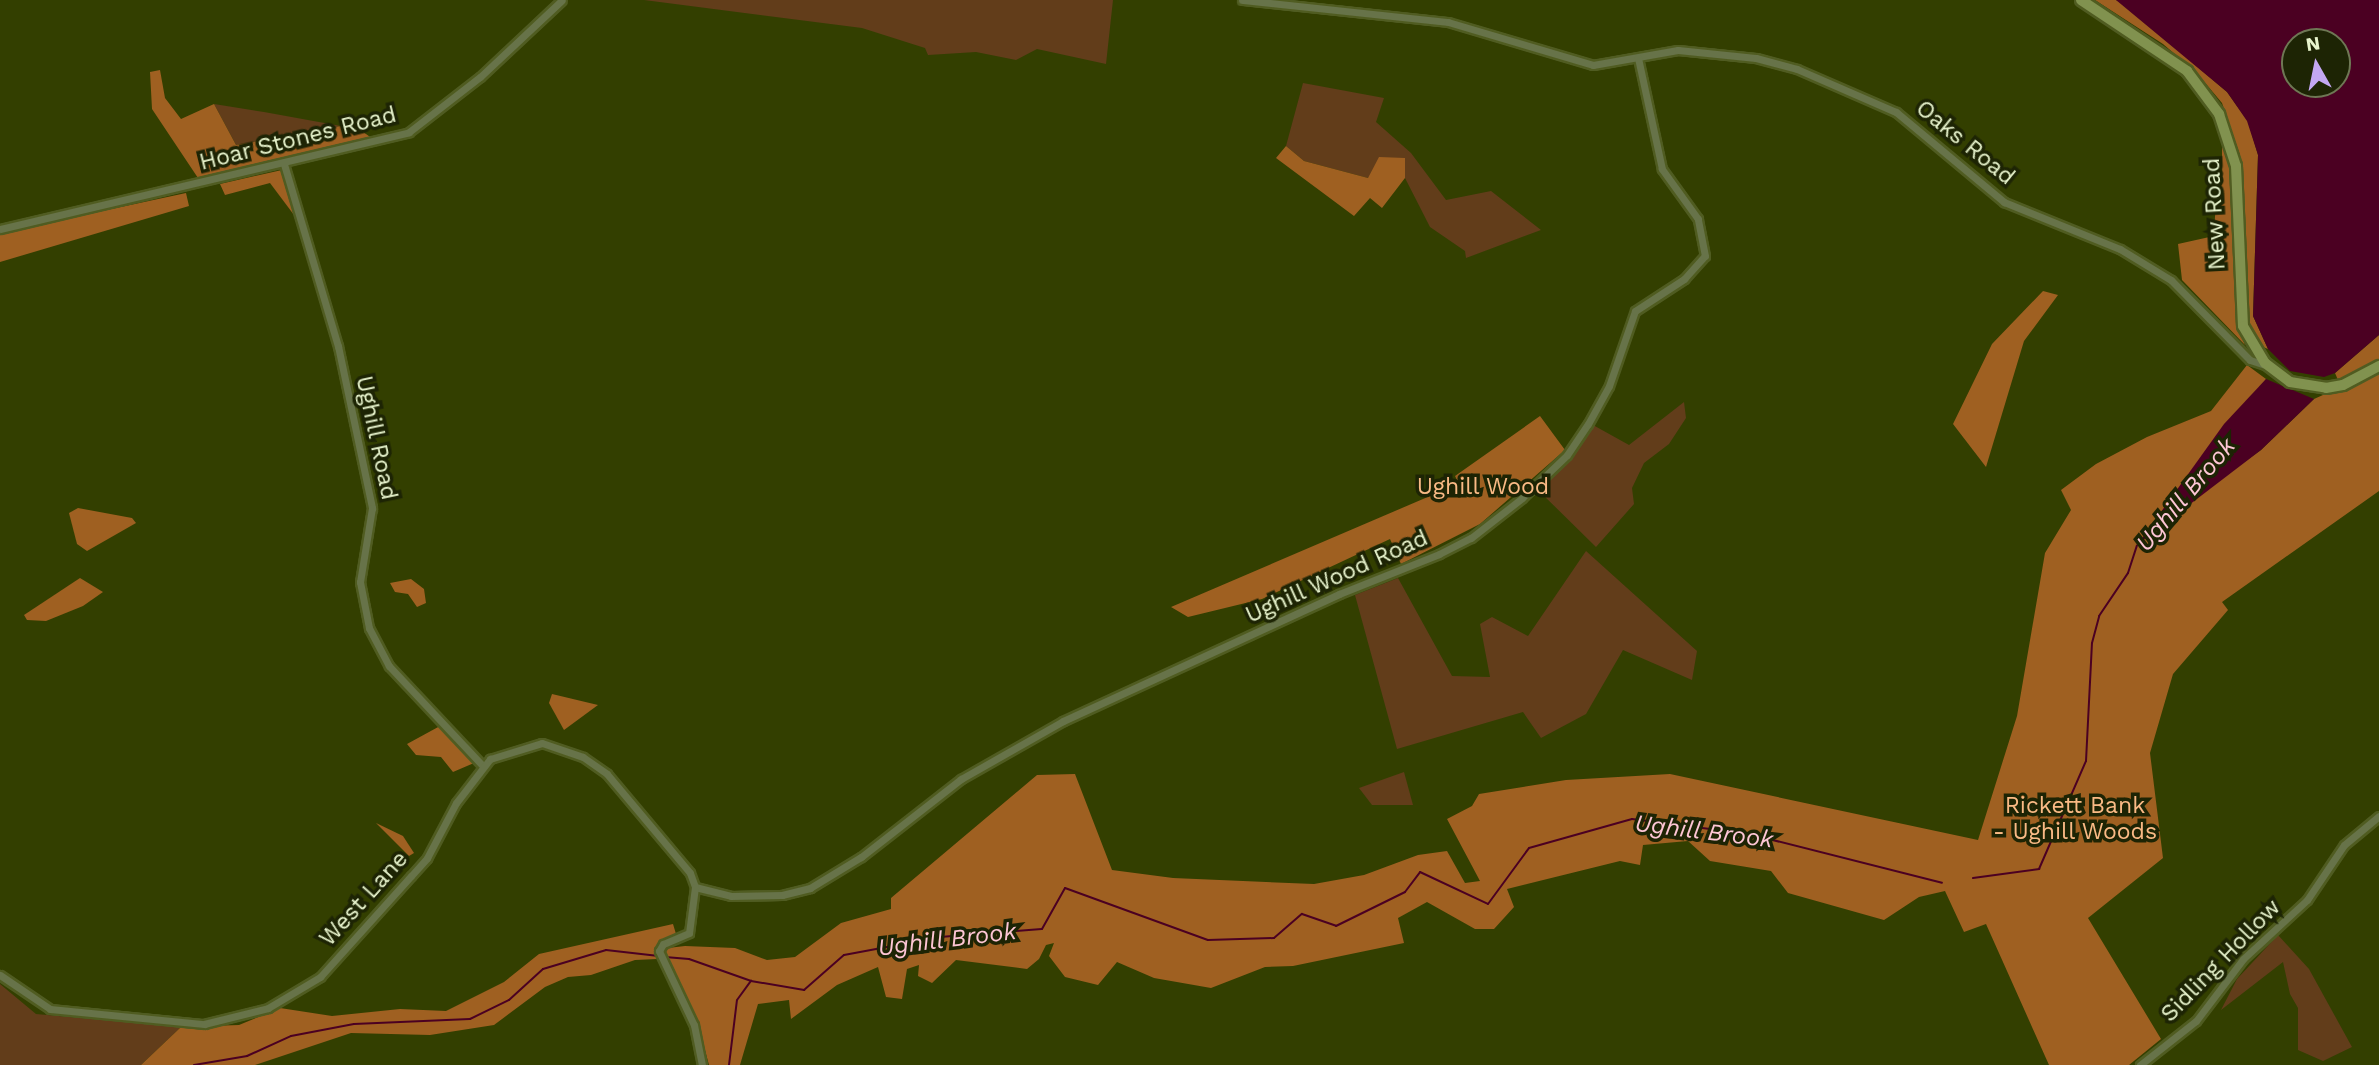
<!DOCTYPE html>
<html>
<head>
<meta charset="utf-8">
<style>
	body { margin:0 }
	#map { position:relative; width:2379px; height:1065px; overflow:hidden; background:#333f00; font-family:"Work Sans",sans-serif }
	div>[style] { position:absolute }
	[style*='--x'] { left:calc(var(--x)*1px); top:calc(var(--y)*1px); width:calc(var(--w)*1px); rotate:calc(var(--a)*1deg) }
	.green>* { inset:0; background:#623d1a }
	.forest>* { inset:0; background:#9f6021 }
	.water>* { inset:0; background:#4b0022 }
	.stream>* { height:2px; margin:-1px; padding:0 1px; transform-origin:1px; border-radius:1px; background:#4b0022 }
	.roads { filter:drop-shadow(2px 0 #505c21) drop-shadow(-2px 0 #505c21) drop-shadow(0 2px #505c21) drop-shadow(0 -2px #505c21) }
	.street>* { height:7px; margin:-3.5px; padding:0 3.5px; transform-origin:3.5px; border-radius:3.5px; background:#677349 }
	.secondary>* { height:10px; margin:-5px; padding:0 5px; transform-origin:5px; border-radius:5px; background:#81924f }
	span { translate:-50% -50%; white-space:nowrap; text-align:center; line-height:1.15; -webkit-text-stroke:7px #1d2404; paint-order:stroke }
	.street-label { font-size:23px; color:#e8f4cd }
	.park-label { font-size:23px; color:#faba85 }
	.water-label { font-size:24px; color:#fec6d5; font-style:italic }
	.north { position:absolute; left:2281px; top:28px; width:70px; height:70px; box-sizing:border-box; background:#1d2404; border:2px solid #6e7754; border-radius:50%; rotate:351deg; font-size:19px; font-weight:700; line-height:28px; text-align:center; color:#e8f4cd }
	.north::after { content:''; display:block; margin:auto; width:24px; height:32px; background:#c3a7f2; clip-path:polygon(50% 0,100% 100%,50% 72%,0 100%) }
</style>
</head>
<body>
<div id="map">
	<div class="green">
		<div style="clip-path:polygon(644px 0,1113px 0,1106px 64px,1037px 49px,1016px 60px,976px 52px,928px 55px,925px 48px,862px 28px)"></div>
		<div style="clip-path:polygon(1303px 83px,1384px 98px,1376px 122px,1411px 153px,1446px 200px,1491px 191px,1541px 230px,1466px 258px,1465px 251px,1430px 227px,1405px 178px,1405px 158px,1368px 178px,1304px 161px,1286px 146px)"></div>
		<div style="clip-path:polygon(214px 104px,264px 112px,341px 126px,236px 145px)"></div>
		<div style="clip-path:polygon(1684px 402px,1686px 418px,1669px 444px,1644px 463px,1632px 488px,1634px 504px,1596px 547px,1537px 489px,1570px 458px,1593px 425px,1629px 445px)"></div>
		<div style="clip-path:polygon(1586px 551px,1697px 651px,1692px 680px,1623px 650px,1586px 714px,1541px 738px,1523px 712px,1397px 749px,1355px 595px,1398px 578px,1452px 676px,1490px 677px,1480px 624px,1492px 617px,1528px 636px)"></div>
		<div style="clip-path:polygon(1404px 772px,1413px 805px,1372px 805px,1359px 788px)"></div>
		<div style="clip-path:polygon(2278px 935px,2309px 969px,2352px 1047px,2323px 1061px,2298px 1050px,2298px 1008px,2290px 994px,2283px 962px,2221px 1010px,2237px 979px)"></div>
		<div style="clip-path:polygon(0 984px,36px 1014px,181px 1027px,141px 1065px,0 1065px)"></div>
	</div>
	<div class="forest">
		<div style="clip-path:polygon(2095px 0,2116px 0,2126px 6px,2227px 92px,2248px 121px,2258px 155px,2253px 316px,2268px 349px,2258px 345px,2247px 323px,2240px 155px,2222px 103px,2196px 72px,2163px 44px)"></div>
		<div style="clip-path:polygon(160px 70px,165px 98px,181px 119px,214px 104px,236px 145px,341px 126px,359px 129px,373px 139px,198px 178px,152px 109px,150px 72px)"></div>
		<div style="clip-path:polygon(2222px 134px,2231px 164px,2238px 327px,2245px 345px,2182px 280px,2178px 244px,2214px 236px,2216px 197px,2222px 184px)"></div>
		<div style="clip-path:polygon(1286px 146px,1304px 161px,1368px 178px,1379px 157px,1405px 158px,1405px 178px,1382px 208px,1370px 198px,1354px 216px,1276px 158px)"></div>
		<div style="clip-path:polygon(282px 170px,294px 215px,270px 183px,225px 195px,220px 184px)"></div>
		<div style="clip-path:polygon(186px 193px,189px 206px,0 262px,0 233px)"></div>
		<div style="clip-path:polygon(2043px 291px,2058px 295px,2024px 341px,1986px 467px,1953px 424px,1992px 344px)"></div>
		<div style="clip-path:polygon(2379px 335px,2379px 359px,2338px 380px,2335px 373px)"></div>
		<div style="clip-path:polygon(2247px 365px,2266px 379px,2181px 507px,2261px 450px,2314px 399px,2379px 370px,2379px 491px,2222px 602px,2228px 610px,2173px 674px,2150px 753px,2163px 858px,2088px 918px,2161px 1039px,2129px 1065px,2049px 1065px,1986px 924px,1964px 932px,1945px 891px,1919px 897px,1884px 920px,1788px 893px,1771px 871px,1710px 861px,1688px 841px,1643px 845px,1640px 865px,1620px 861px,1507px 889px,1514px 907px,1494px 929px,1475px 929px,1427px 902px,1398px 918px,1404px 943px,1293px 966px,1265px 967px,1211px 988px,1154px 978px,1117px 962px,1098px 985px,1065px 977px,1049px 956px,1054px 943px,1046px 945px,1039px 959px,1027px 969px,956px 960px,932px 983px,918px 976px,919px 965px,907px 969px,902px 999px,886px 997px,878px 967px,837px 985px,791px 1019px,789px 1000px,758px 1004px,740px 1065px,709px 1065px,696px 1017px,664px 961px,663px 953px,668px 948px,685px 946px,735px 948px,767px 960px,795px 957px,841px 923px,891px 909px,891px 898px,1037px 775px,1075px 774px,1112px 870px,1173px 878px,1314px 884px,1364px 875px,1418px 855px,1447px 851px,1465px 883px,1480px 881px,1447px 819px,1472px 806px,1479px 794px,1566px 780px,1670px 774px,1978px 840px,2017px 716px,2045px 553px,2071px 510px,2061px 490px,2096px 464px,2147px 437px,2211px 411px)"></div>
		<div style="clip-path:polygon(1540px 416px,1565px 450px,1480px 524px,1401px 564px,1390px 539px,1262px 599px,1188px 617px,1171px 607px,1451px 487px,1458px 482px,1455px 476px)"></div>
		<div style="clip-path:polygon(78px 508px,132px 518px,136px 523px,87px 551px,77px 544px,69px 513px)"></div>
		<div style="clip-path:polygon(80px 578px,103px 592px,83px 606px,46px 621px,27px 620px,24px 615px)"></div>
		<div style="clip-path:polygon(411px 579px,424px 589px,426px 603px,417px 607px,408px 594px,395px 592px,390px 583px)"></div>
		<div style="clip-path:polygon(552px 694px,598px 705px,564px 730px,549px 703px)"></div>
		<div style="clip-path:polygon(440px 726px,450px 739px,474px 763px,453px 772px,441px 757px,416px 755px,407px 744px)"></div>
		<div style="clip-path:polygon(376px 823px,403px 836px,414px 853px,409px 856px)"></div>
		<div style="clip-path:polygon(673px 924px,676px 934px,661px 941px,657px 959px,635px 960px,591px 975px,568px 977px,545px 987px,494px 1025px,430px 1035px,351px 1033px,255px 1065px,141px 1065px,181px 1027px,239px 1025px,280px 1008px,332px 1016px,400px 1009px,446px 1011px,504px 982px,539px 954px)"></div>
	</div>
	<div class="water">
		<div style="clip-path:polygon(evenodd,2116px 0,2379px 0,2379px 335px,2335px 373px,2324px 377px,2290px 371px,2268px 349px,2253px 316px,2258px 155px,2247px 121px,2227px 92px,2116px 0,2295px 42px,2337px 42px,2337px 84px,2295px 84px,2295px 42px)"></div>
		<div style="clip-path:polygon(2266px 379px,2314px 399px,2261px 450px,2138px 544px,2224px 424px)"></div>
	</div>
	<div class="stream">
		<div style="--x:1973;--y:878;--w:67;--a:-7.8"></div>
		<div style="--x:2039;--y:869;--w:118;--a:-66.5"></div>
		<div style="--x:2086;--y:761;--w:118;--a:-87.1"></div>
		<div style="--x:2092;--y:643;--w:28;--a:-75"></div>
		<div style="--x:2099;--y:616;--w:52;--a:-56"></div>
		<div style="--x:2128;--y:573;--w:29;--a:-72"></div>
		<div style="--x:665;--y:957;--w:24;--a:5"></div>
		<div style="--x:689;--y:959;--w:66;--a:19.5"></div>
		<div style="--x:751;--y:981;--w:54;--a:9.6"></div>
		<div style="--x:804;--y:990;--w:53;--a:-41.2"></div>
		<div style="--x:844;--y:955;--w:98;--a:-10.6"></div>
		<div style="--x:940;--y:937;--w:102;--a:-4.5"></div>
		<div style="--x:1042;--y:929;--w:47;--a:-60.7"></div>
		<div style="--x:1065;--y:888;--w:152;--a:20"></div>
		<div style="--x:1208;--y:940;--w:66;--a:-1.7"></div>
		<div style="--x:1274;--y:938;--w:37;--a:-41"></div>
		<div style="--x:1302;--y:914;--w:36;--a:19"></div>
		<div style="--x:1336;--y:926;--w:77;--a:-26.2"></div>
		<div style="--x:1405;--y:892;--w:25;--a:-53"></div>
		<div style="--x:1420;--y:872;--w:75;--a:25.2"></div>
		<div style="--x:1488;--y:904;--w:69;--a:-53.8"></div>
		<div style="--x:1529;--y:848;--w:107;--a:-15.7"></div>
		<div style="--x:1632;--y:819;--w:118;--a:7.3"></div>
		<div style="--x:1749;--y:834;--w:199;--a:14.2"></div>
		<div style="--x:194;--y:1065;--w:54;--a:-9.6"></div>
		<div style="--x:247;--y:1056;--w:48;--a:-24.4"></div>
		<div style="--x:291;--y:1036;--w:64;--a:-10.8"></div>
		<div style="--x:354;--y:1024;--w:116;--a:-2.5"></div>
		<div style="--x:470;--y:1019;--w:43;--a:-26"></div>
		<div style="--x:509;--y:1000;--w:46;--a:-42.4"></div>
		<div style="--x:543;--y:969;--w:66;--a:-16.8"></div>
		<div style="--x:606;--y:950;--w:53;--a:6.5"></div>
		<div style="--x:729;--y:1065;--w:65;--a:-83"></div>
		<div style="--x:737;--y:1000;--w:24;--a:-54"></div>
	</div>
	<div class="roads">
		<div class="street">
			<div style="--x:1242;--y:0;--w:207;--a:6.1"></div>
			<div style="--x:1448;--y:22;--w:151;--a:16.5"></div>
			<div style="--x:1593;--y:65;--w:86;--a:-10"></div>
			<div style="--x:1678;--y:50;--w:78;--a:5.9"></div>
			<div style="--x:1756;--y:58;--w:42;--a:15"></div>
			<div style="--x:1797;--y:69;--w:108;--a:23.5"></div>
			<div style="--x:1896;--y:112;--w:141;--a:39.8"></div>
			<div style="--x:2004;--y:202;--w:125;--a:22.1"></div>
			<div style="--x:2120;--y:249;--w:60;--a:31.3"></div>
			<div style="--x:2171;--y:280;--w:112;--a:45.4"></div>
			<div style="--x:2250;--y:360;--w:19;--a:18"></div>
			<div style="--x:284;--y:164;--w:190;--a:73.5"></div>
			<div style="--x:338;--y:346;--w:166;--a:78.1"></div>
			<div style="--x:372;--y:508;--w:75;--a:99.2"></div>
			<div style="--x:360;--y:582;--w:47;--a:78.9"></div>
			<div style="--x:369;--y:628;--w:43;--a:62.2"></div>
			<div style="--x:389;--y:666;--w:137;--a:46.8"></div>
			<div style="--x:0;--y:229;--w:420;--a:-13.3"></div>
			<div style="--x:409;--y:132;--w:90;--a:-37.8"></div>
			<div style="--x:480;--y:77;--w:112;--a:-43.2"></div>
			<div style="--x:695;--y:887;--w:37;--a:14"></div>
			<div style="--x:731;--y:896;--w:51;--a:-1.1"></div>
			<div style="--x:782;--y:895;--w:29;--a:-14"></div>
			<div style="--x:810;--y:888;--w:60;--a:-31.3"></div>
			<div style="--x:861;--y:857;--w:127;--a:-38"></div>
			<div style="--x:961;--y:779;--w:117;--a:-29.6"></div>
			<div style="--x:1063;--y:721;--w:304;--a:-24.7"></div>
			<div style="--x:1339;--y:594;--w:108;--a:-21.8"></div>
			<div style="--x:1439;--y:554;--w:36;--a:-27"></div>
			<div style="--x:1471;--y:538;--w:65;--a:-38.1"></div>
			<div style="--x:1522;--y:498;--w:62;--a:-43.7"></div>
			<div style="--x:1567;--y:455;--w:37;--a:-56"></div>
			<div style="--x:1588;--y:424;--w:43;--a:-61.1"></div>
			<div style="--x:1609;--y:386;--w:79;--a:-70.9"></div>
			<div style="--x:1635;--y:311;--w:59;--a:-33.1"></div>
			<div style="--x:1684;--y:279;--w:31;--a:-48"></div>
			<div style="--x:1705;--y:256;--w:38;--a:-101"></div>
			<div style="--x:1698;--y:219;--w:62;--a:-125.8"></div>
			<div style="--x:1662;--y:169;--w:114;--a:-102.2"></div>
			<div style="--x:0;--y:975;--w:60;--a:34.2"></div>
			<div style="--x:50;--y:1009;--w:155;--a:5.6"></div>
			<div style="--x:204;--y:1024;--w:66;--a:-14"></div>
			<div style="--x:268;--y:1008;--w:61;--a:-30.8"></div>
			<div style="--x:320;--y:977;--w:136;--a:-48"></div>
			<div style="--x:411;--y:876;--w:24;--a:-48"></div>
			<div style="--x:427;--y:858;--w:62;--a:-62.2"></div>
			<div style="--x:456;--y:803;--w:56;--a:-52.3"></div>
			<div style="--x:490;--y:759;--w:54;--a:-17.1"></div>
			<div style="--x:542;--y:743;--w:43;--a:18.9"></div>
			<div style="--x:583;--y:757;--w:29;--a:35"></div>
			<div style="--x:607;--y:774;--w:129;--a:50"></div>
			<div style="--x:690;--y:873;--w:15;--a:70"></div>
			<div style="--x:695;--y:887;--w:46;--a:97.4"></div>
			<div style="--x:689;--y:933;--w:28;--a:157"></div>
			<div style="--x:663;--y:944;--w:8;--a:120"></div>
			<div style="--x:659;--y:951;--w:82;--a:64.7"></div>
			<div style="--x:694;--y:1025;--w:41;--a:78.7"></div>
			<div style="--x:2140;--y:1065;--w:71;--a:-38.2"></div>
			<div style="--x:2196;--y:1021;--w:78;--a:-52.8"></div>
			<div style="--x:2243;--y:959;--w:87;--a:-42.7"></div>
			<div style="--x:2307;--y:900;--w:66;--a:-56.1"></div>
			<div style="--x:2344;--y:845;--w:45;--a:-39.6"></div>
		</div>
		<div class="secondary">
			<div style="--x:2081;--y:0;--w:128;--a:33.8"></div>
			<div style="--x:2187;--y:71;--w:54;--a:53.3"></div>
			<div style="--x:2219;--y:114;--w:55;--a:71.9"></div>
			<div style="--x:2236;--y:166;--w:160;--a:87.5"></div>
			<div style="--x:2243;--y:326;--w:43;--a:59.3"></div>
			<div style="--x:2265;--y:363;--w:31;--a:37"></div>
			<div style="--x:2290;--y:382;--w:36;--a:9"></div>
			<div style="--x:2326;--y:388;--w:17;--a:-10"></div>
			<div style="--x:2343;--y:385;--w:41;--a:-27.8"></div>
		</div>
	</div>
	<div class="street-label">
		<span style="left:298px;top:139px;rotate:-14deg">Hoar Stones Road</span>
		<span style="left:1965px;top:143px;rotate:39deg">Oaks Road</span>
		<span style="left:2215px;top:214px;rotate:-93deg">New Road</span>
		<span style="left:376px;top:438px;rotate:78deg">Ughill Road</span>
		<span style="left:1337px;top:577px;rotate:-24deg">Ughill Wood Road</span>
		<span style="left:364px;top:899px;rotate:-48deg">West Lane</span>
		<span style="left:2221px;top:961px;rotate:-46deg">Sidling Hollow</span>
	</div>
	<div class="park-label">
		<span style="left:1483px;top:487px">Ughill Wood</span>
		<span style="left:2075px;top:819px">Rickett Bank<br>- Ughill Woods</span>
	</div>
	<div class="water-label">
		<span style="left:2186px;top:495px;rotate:-50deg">Ughill Brook</span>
		<span style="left:1704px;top:832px;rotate:7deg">Ughill Brook</span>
		<span style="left:947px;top:940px;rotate:-7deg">Ughill Brook</span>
	</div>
	<div class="north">N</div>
</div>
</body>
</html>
